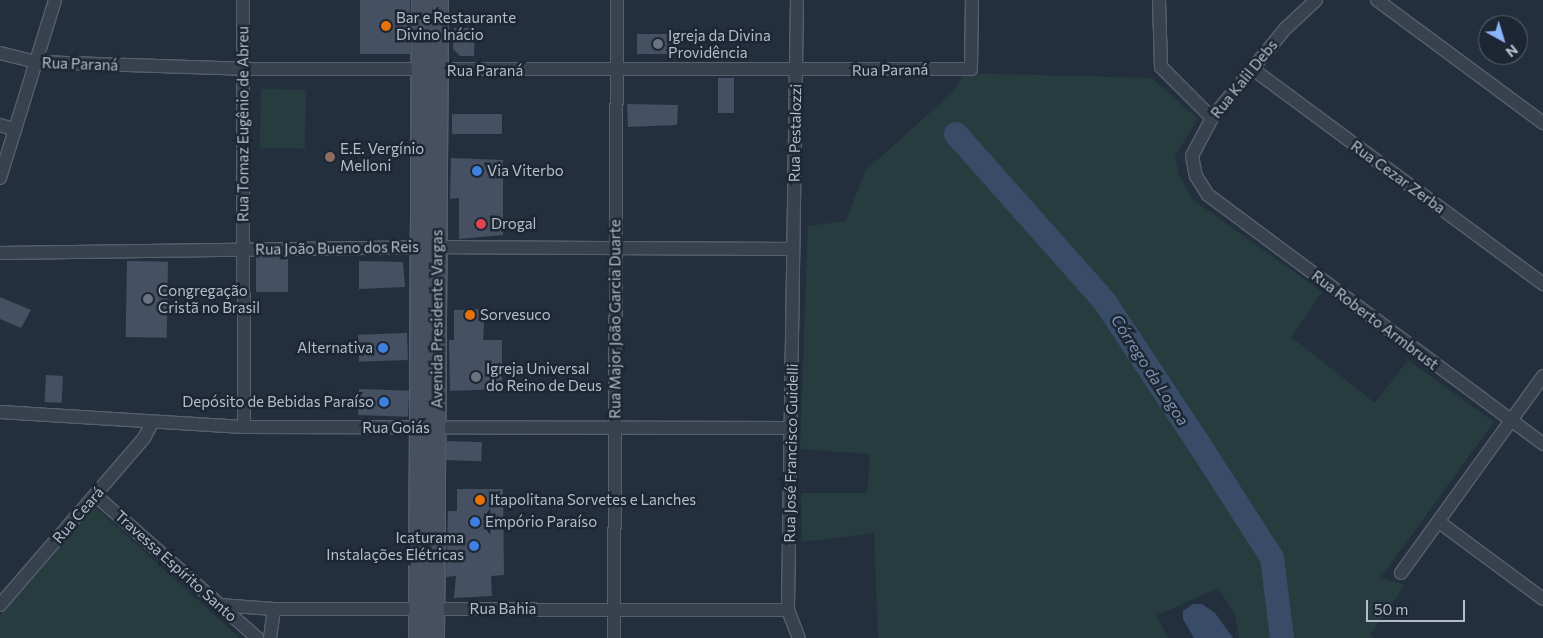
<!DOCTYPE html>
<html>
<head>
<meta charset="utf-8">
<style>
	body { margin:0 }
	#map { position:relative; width:1543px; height:638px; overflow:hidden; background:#242f3e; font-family:Commissioner,sans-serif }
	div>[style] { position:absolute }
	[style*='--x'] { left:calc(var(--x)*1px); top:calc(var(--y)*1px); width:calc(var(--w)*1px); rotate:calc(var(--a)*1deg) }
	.green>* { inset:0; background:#263c3f; transform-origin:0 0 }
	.water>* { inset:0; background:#394c67 }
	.river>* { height:24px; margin:-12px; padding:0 12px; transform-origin:12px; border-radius:12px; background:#394c67 }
	.building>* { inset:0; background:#455162; transform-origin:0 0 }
	.roads { filter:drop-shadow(1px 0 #565f6c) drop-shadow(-1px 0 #565f6c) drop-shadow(0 1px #565f6c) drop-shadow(0 -1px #565f6c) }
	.street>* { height:12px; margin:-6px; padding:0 6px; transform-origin:6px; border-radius:6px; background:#38414e }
	.secondary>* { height:18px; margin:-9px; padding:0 9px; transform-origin:9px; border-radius:9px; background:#465061 }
	.dots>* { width:14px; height:14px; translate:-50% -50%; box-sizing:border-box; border:2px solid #1d2633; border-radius:50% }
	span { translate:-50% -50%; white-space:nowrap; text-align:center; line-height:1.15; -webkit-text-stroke:5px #1d2633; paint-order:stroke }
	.poi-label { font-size:15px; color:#b4bcc9 }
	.left { translate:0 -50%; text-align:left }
	.right { translate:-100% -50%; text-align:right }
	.street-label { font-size:15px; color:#b4bcc9 }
	.water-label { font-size:16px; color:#7c92b1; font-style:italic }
	.north { position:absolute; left:1478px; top:15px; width:50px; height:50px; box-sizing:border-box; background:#1d2633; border:1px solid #59626f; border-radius:50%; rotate:141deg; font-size:14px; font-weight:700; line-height:20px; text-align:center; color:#b4bcc9 }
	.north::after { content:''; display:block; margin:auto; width:18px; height:22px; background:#8ab4f8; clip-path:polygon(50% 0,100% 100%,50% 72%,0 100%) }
	.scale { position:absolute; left:1366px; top:600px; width:99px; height:22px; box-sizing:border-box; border:2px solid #b4bcc9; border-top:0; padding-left:6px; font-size:15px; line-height:18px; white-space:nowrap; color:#b4bcc9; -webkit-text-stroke:4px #1d2633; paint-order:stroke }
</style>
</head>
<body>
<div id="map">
	<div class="green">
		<div style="clip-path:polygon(964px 73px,1152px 78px,1198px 119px,1175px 156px,1179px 175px,1192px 199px,1322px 292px,1291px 337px,1375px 403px,1408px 360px,1494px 422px,1381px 577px,1405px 585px,1370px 635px,1375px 638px,1239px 638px,1235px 614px,1218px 588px,1156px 616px,1169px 638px,878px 638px,874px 533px,802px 542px,801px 493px,867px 493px,870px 454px,800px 449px,808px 226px,846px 221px,865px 171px,954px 91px)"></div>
		<div style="left:261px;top:89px;width:45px;height:59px;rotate:1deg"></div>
		<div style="clip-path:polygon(95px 507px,240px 638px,0 638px,0 615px)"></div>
	</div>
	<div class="water">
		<div style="clip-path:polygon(1193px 604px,1202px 604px,1215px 613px,1233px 638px,1194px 638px,1183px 619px,1183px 611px)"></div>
	</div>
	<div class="river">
		<div style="--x:956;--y:134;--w:225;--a:48.4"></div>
		<div style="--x:1105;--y:302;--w:167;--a:56.5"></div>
		<div style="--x:1197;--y:441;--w:139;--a:57.3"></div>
		<div style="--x:1272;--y:558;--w:81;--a:82.9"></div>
	</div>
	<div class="building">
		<div style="left:360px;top:0;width:50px;height:54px"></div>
		<div style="clip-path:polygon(454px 28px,475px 28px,474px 56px,460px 56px,453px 49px)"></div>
		<div style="left:637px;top:34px;width:41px;height:20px"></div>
		<div style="left:718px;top:78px;width:16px;height:35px"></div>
		<div style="clip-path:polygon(627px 104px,678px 105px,677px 125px,628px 127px)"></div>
		<div style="left:452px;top:114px;width:50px;height:20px"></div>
		<div style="clip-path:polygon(451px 158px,503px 160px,503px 235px,459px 239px,459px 198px,450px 199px)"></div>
		<div style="left:288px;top:257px;width:35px;height:32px;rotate:90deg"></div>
		<div style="left:127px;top:261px;width:41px;height:76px;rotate:1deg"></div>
		<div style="clip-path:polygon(359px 261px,403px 262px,405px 287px,359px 289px)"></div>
		<div style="clip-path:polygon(0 297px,31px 310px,21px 328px,0 319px)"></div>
		<div style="clip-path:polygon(485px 309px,483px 340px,502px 340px,502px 389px,450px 391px,449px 340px,454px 340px,454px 310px)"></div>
		<div style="left:407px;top:333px;width:27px;height:49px;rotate:88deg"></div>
		<div style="left:46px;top:375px;width:17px;height:27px;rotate:3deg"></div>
		<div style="left:359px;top:389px;width:50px;height:26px;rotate:2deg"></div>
		<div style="left:447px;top:441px;width:35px;height:19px;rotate:2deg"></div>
		<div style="clip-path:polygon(457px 489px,503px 489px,504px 575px,491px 576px,492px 596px,454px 598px,456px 576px,446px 577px,448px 511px,457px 511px)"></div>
	</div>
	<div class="roads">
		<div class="street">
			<div style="--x:243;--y:0;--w:427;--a:89.9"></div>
			<div style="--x:797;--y:0;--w:610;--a:90.85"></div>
			<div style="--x:788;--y:610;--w:30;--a:69"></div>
			<div style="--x:1159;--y:0;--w:67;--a:88.3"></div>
			<div style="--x:1161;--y:67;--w:72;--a:45"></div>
			<div style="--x:1316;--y:0;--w:42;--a:136.9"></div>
			<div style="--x:1285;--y:29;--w:115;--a:129.4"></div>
			<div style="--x:1212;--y:118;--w:43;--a:117.8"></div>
			<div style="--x:1192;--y:156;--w:20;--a:79"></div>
			<div style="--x:1196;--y:176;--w:22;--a:58"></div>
			<div style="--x:1208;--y:195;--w:417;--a:36.6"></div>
			<div style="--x:1377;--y:0;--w:207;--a:36.5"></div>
			<div style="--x:0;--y:53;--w:37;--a:14"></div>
			<div style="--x:36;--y:62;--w:207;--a:1.9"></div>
			<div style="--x:243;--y:69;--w:728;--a:0"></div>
			<div style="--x:971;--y:69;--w:69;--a:-89.2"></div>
			<div style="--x:1254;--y:70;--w:360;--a:36.5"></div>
			<div style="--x:0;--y:125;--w:16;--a:18"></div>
			<div style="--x:0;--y:178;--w:186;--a:-72.8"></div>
			<div style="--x:0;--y:253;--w:420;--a:-0.8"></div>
			<div style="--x:420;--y:247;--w:373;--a:0.3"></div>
			<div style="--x:0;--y:412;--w:244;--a:3.5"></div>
			<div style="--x:244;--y:427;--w:548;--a:0.1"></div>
			<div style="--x:95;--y:495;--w:216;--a:41.4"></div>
			<div style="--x:1439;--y:522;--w:129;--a:36.5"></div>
			<div style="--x:1401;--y:573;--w:243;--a:-54.2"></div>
			<div style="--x:0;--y:605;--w:221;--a:-49.2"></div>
			<div style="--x:144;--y:438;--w:17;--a:-62"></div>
			<div style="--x:219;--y:605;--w:55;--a:4.2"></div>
			<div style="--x:274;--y:609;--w:514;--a:0.11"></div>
			<div style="--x:270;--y:638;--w:29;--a:-82"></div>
			<div style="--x:614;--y:638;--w:638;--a:-89.73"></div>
		</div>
		<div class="secondary">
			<div style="--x:418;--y:638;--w:638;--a:-89.73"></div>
			<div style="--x:435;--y:638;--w:638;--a:-89.64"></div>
		</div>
	</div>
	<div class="dots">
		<div style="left:386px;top:26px;background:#e8710a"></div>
		<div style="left:658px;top:44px;background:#6b7280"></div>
		<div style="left:330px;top:157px;background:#8d6e63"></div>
		<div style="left:477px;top:171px;background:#3f7fe0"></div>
		<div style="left:481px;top:224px;background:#e0444e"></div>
		<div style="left:148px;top:299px;background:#6b7280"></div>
		<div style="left:470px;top:315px;background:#e8710a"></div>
		<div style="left:383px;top:348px;background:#3f7fe0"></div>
		<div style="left:476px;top:377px;background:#6b7280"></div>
		<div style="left:384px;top:402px;background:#3f7fe0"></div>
		<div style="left:480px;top:500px;background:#e8710a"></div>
		<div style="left:475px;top:522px;background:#3f7fe0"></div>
		<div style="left:474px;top:546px;background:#3f7fe0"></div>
	</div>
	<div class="poi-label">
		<span class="left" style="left:396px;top:26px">Bar e Restaurante<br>Divino Inácio</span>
		<span class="left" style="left:668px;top:44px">Igreja da Divina<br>Providência</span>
		<span class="left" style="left:340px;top:157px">E.E. Vergínio<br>Melloni</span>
		<span class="left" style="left:487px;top:171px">Via Viterbo</span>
		<span class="left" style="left:491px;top:224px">Drogal</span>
		<span class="left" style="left:158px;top:299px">Congregação<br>Cristã no Brasil</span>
		<span class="left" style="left:480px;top:315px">Sorvesuco</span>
		<span class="right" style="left:373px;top:348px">Alternativa</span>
		<span class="left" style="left:486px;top:377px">Igreja Universal<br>do Reino de Deus</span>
		<span class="right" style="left:374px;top:402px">Depósito de Bebidas Paraíso</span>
		<span class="left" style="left:490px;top:500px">Itapolitana Sorvetes e Lanches</span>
		<span class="left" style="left:485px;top:522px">Empório Paraíso</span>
		<span class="right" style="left:464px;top:546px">Icaturama<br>Instalações Elétricas</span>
	</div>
	<div class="street-label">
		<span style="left:80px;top:64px;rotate:2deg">Rua Paraná</span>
		<span style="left:890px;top:70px;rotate:-1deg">Rua Paraná</span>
		<span style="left:485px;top:71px">Rua Paraná</span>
		<span style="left:1244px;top:79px;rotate:-51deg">Rua Kalil Debs</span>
		<span style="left:243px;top:124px;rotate:-90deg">Rua Tomaz Eugênio de Abreu</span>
		<span style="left:795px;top:133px;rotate:-89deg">Rua Pestalozzi</span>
		<span style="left:1398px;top:177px;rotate:36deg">Rua Cezar Zerba</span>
		<span style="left:337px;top:248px;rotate:-1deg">Rua João Bueno dos Reis</span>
		<span style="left:437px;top:319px;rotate:-90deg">Avenida Presidente Vargas</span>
		<span style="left:615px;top:319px;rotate:-90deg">Rua Major João Garcia Duarte</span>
		<span style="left:1375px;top:320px;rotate:37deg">Rua Roberto Armbrust</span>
		<span style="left:396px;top:428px">Rua Goiás</span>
		<span style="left:791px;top:453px;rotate:-89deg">Rua José Francisco Guidelli</span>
		<span style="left:78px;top:515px;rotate:-49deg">Rua Ceará</span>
		<span style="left:176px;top:566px;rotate:42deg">Travessa Espírito Santo</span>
		<span style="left:503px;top:609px">Rua Bahia</span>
	</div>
	<div class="water-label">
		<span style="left:1150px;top:370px;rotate:57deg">Córrego da Logoa</span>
	</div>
	<div class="north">N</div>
	<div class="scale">50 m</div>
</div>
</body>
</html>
